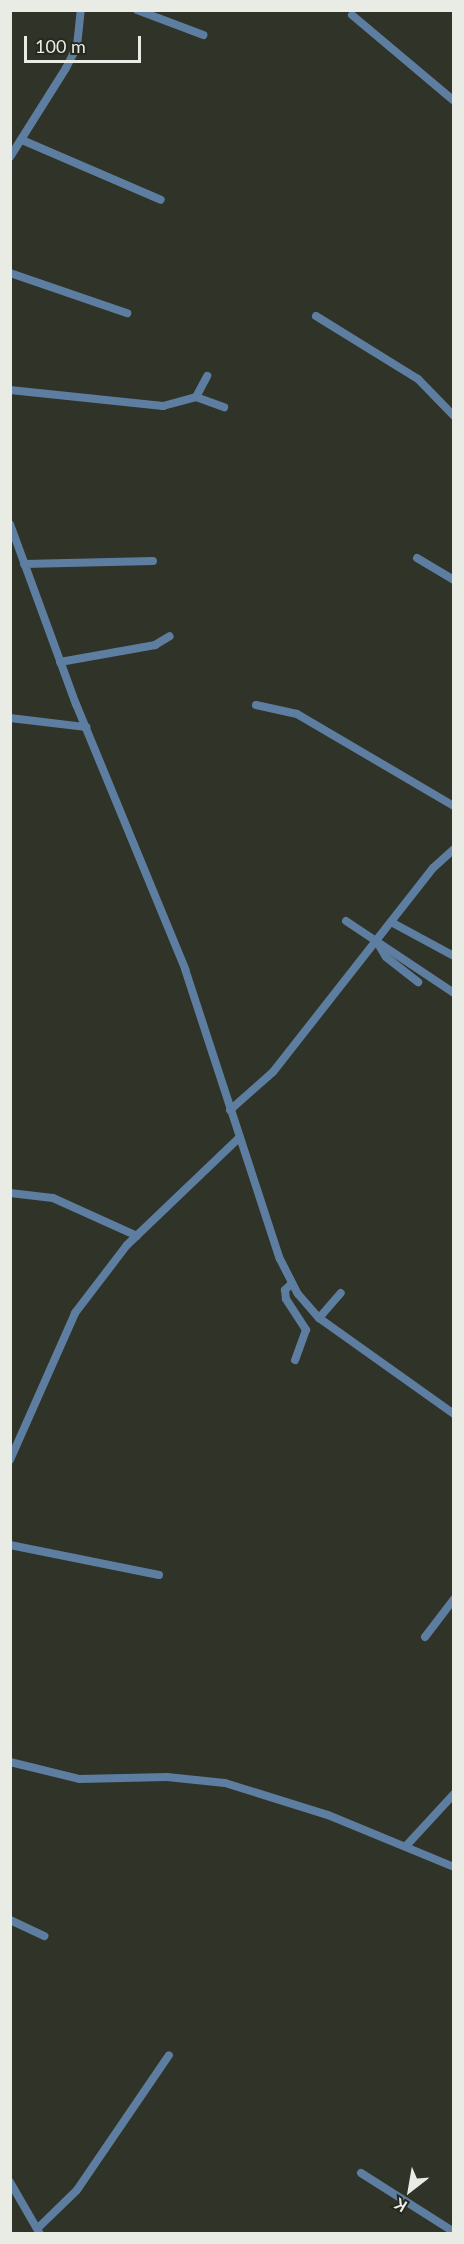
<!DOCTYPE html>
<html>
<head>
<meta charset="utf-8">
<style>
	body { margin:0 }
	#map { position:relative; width:464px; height:2244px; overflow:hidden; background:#2f3328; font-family:Lato,sans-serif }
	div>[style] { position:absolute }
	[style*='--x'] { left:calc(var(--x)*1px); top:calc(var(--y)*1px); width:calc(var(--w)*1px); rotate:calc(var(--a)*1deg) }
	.minor>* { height:8px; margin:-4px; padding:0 4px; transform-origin:4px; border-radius:4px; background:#5d7ea0 }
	span { translate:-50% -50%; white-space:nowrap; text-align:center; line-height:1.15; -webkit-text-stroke:4.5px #25291f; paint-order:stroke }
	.frame { position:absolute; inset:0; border:12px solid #e9ece5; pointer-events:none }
	.north { position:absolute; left:380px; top:2160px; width:60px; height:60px; -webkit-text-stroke:4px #25291f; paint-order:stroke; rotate:211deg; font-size:16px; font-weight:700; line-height:24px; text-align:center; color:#e9ece5 }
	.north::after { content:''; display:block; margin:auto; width:21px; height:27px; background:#e9ece5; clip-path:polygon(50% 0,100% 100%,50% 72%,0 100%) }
	.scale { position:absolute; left:24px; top:36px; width:117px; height:27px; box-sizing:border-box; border:3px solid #e9ece5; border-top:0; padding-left:8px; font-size:18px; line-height:21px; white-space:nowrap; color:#e9ece5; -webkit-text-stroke:4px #25291f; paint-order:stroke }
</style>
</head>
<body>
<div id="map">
	<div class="minor">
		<div style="--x:137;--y:10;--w:71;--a:20.7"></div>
		<div style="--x:352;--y:15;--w:133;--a:40.1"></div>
		<div style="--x:22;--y:140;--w:151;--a:23.3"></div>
		<div style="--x:10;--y:157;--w:105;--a:-57.8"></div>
		<div style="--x:66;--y:68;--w:25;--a:-63"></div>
		<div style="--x:77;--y:46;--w:36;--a:-84"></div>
		<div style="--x:10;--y:273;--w:124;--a:18.9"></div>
		<div style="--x:316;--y:316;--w:120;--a:31.7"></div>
		<div style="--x:418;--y:379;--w:52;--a:45.8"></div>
		<div style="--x:10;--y:390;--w:154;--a:6"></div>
		<div style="--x:163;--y:406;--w:34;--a:-15"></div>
		<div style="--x:196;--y:397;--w:24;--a:-62"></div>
		<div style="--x:196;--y:397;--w:30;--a:20"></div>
		<div style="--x:10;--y:524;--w:192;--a:69.9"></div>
		<div style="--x:76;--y:704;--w:287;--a:67.6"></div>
		<div style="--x:185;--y:969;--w:305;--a:71.9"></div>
		<div style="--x:280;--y:1259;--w:39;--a:63"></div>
		<div style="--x:298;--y:1294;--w:32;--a:49"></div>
		<div style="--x:319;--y:1318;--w:166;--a:35.4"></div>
		<div style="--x:417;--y:558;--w:43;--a:30.7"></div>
		<div style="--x:24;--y:564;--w:129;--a:-1.3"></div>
		<div style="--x:60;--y:662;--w:97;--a:-10.1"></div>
		<div style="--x:155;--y:645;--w:17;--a:-31"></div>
		<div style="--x:256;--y:705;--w:42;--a:12.4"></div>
		<div style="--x:297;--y:714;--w:182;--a:30.4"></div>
		<div style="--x:10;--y:718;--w:77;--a:6.8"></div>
		<div style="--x:346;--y:921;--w:130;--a:33.7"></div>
		<div style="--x:391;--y:922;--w:72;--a:28.4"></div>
		<div style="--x:377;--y:942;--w:17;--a:59"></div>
		<div style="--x:386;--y:957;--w:41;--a:38"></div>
		<div style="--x:230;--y:1110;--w:57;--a:-41.5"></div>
		<div style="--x:273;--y:1072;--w:259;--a:-51.9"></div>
		<div style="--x:433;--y:868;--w:28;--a:-42"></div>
		<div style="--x:10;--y:1193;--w:43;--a:6.6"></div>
		<div style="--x:53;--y:1198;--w:92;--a:24.3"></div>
		<div style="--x:292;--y:1283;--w:10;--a:135"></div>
		<div style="--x:285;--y:1290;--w:9;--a:84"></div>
		<div style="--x:286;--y:1299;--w:37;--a:57"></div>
		<div style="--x:306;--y:1330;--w:32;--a:110"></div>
		<div style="--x:319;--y:1318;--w:33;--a:-49"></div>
		<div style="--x:10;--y:1460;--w:161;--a:-66.1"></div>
		<div style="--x:75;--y:1313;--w:86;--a:-52.6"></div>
		<div style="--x:127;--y:1245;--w:156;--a:-43.7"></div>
		<div style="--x:10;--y:1545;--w:152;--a:11.4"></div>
		<div style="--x:425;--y:1637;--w:48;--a:-52.7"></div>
		<div style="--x:10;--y:1762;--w:72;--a:13.7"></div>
		<div style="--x:80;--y:1779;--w:87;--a:-1.3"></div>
		<div style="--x:167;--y:1777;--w:58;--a:5.9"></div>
		<div style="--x:225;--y:1783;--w:108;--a:17.3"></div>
		<div style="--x:328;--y:1815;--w:136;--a:22.4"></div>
		<div style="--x:406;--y:1846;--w:71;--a:-47.3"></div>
		<div style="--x:10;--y:1920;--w:38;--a:25"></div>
		<div style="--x:361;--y:2173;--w:110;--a:32.4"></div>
		<div style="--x:10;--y:2182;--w:60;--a:60"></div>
		<div style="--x:38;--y:2228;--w:54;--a:-44.3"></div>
		<div style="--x:77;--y:2190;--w:163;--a:-55.7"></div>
	</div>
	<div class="frame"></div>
	<div class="north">K</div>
	<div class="scale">100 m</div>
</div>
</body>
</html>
